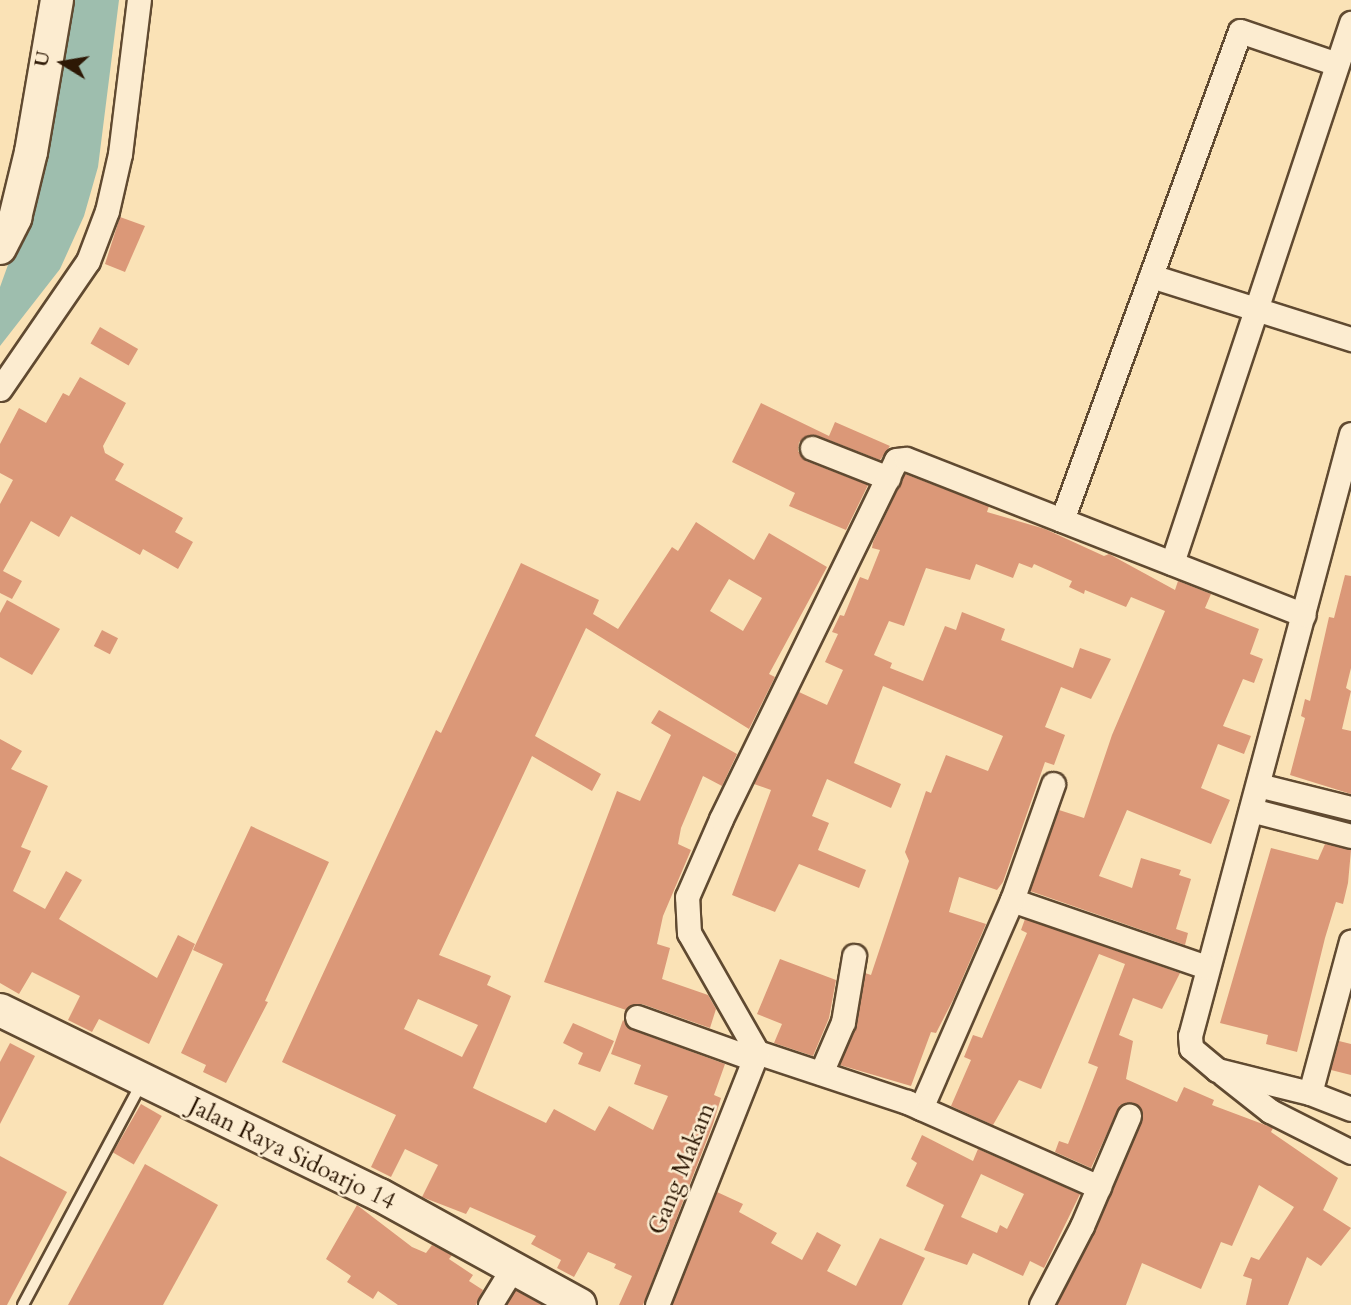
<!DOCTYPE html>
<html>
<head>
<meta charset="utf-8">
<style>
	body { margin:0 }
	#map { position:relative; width:1351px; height:1305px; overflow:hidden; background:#fae2b6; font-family:Cardo,serif }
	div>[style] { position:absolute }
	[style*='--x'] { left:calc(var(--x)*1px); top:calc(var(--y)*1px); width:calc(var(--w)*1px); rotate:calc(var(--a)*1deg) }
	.water>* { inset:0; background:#9ebeae }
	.building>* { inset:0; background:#db9878; transform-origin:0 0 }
	.roads { filter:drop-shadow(2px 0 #604a31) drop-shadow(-2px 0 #604a31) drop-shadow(0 2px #604a31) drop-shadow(0 -2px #604a31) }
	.service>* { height:10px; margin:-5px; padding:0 5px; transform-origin:5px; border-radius:5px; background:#fcecd0 }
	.minor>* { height:23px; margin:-11.5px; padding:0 11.5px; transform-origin:11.5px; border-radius:11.5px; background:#fcecd0 }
	.secondary>* { height:32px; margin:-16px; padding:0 16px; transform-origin:16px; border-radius:16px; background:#fcecd0 }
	span { translate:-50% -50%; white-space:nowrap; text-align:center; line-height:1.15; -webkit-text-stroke:5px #fcecd0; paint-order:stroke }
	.street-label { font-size:24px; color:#2d1805 }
	.north { position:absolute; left:28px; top:28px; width:70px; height:70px; -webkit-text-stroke:5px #fcecd0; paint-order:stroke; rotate:281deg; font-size:19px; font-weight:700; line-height:28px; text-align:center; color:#2d1805 }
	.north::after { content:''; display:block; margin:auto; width:24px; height:32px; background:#2d1805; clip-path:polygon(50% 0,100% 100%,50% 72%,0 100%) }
</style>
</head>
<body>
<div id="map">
	<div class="water">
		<div style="clip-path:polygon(75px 0,119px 0,98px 167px,84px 216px,60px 269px,0 346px,0 287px,40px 176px)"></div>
	</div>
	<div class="building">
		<div style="clip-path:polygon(120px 217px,145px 226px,125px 272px,105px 264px)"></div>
		<div style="left:100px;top:327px;width:44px;height:19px;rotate:30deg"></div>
		<div style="clip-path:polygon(80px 377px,126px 403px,103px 446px,105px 453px,124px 464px,115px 480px,183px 518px,175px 532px,193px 542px,178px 569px,143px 549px,140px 555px,71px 516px,59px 537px,31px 521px,3px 571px,22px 581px,12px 599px,0 593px,0 504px,13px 480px,0 473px,0 444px,19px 408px,46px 423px,63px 393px,69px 396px)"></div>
		<div style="clip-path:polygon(761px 403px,829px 436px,835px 422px,890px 446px,880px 460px,816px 435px,799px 442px,798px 451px,806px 461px,868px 485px,846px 530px,789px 506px,795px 493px,732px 462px)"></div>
		<div style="clip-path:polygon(905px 474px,989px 506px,987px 512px,1045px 529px,1104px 556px,1109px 554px,1175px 590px,1178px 581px,1211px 594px,1205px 608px,1259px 629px,1250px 654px,1263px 659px,1254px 683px,1243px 679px,1223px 726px,1251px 736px,1244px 754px,1218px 744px,1201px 788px,1230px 800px,1211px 844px,1127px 810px,1099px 876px,1132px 888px,1141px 858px,1181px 870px,1179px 875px,1191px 879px,1176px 929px,1188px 933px,1185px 945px,1030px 891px,1059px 810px,1084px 818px,1112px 735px,1165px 611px,1131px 597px,1126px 607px,1085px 590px,1084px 594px,1069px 587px,1072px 581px,1034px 564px,1032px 568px,1019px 563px,1013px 578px,976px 564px,970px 580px,926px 568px,904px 626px,889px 621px,874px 655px,892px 663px,890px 668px,923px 681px,945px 626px,956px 630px,962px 612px,1005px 629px,1001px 640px,1073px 668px,1080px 648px,1111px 659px,1091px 699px,1061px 687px,1045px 727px,1065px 735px,1054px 765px,1045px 762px,1003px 882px,997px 890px,959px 877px,949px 912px,986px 924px,953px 1000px,936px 1033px,931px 1032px,911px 1086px,840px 1065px,857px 1024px,865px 973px,871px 975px,909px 861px,905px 852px,926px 791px,931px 793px,946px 755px,988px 771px,1003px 736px,883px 686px,854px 763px,901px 784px,891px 808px,827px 779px,812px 816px,829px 823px,818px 850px,866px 870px,859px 888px,799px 864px,775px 912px,732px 895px,771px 790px,754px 784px,799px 692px,827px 705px,843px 670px,825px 662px,838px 634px,832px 632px,840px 615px,844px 616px,860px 577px,868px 580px,880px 550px,872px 548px,873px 542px)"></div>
		<div style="clip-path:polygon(evenodd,696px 522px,754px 560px,769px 533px,827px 567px,769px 674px,775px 677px,749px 729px,586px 628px,535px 736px,601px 774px,592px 791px,532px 756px,439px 955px,491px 976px,487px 985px,511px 996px,473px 1088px,546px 1123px,554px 1109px,595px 1131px,609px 1106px,653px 1130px,668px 1096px,634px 1084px,641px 1065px,611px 1054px,623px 1020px,632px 1030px,725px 1064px,714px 1095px,721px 1098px,713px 1124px,643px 1305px,619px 1305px,632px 1276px,614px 1268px,616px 1264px,588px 1252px,574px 1277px,557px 1268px,561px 1260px,531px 1244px,536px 1236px,470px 1207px,466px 1214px,422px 1197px,438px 1165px,405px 1149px,391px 1177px,371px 1167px,396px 1115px,282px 1062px,436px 730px,441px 733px,521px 563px,599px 600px,593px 614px,618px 629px,672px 547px,678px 551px,696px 522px,729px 579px,762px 598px,743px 631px,710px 611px,729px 579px,696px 522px,418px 999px,478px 1025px,462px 1057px,404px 1029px,418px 999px)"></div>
		<div style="clip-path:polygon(1345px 575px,1351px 576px,1351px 668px,1346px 688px,1351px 691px,1342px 729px,1351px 731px,1351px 794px,1290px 775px,1305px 718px,1301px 716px,1305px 699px,1310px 701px,1329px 617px,1334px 618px)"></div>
		<div style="clip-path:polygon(7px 600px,60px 629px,32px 675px,0 657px,0 613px)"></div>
		<div style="left:102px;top:630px;width:18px;height:18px;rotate:27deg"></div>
		<div style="clip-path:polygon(659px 710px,737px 754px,722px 786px,703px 776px,681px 828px,678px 844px,691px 850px,663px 916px,657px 944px,670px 948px,662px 979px,708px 995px,716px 1009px,710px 1028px,642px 1004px,626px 1010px,544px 982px,617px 791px,640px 801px,671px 735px,651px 723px)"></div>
		<div style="clip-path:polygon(0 739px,22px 751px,11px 769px,48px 786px,21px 847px,31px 851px,13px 891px,45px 909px,66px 871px,82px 880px,59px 919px,157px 978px,178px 935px,195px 944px,149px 1044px,99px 1019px,92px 1032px,68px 1020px,80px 996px,32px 972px,19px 994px,0 983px)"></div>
		<div style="clip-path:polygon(251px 826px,329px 862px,265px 1001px,268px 1002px,226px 1083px,203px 1072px,206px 1065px,181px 1053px,223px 964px,193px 950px)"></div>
		<div style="clip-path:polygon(1325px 844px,1351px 850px,1348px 883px,1343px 904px,1336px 902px,1325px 938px,1297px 1052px,1266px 1044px,1268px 1035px,1220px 1023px,1271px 848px,1318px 860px)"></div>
		<div style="clip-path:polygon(1025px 919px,1180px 973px,1162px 1009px,1133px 998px,1119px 1035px,1133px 1041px,1126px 1079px,1177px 1102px,1184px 1087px,1214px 1100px,1212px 1105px,1273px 1128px,1271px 1132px,1338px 1178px,1323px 1210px,1351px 1228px,1321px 1266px,1307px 1257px,1288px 1305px,1246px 1305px,1252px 1279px,1243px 1276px,1251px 1257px,1259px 1260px,1294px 1207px,1259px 1185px,1232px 1246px,1221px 1242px,1201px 1289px,1142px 1263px,1126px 1305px,1057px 1305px,1095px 1232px,1143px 1115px,1134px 1103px,1120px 1105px,1091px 1168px,1055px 1152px,1059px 1141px,1068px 1144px,1082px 1109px,1098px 1067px,1088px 1063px,1125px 964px,1099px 954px,1041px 1089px,1019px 1080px,993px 1125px,951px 1106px,971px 1060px,964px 1057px,973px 1035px,982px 1038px,1027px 933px,1021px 930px)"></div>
		<div style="clip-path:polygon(780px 959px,836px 980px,829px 1018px,813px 1056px,774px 1043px,782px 1024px,757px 1014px)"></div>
		<div style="clip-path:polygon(573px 1023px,614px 1041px,600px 1072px,578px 1064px,583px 1053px,563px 1043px)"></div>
		<div style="clip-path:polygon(1339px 1041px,1351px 1044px,1351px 1075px,1331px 1070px)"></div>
		<div style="clip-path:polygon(10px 1043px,35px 1056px,0 1124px,0 1062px)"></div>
		<div style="left:141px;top:1104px;width:24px;height:56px;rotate:30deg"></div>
		<div style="clip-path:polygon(evenodd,922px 1135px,973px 1161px,978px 1149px,1080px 1194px,1044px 1268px,1030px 1261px,1023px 1276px,973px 1253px,967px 1265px,924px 1250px,944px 1205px,906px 1186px,917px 1163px,911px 1159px,922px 1135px,981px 1174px,1024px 1194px,1007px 1229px,1000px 1225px,997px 1233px,961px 1217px,981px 1174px)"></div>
		<div style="clip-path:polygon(0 1156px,67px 1192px,7px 1305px,0 1305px)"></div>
		<div style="clip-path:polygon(145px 1164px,218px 1205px,163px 1305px,68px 1305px)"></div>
		<div style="clip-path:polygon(717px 1192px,743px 1204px,739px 1212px,777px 1233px,771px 1243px,802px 1260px,817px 1232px,841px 1245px,827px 1271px,856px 1286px,880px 1238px,925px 1258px,902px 1305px,672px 1305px)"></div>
		<div style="clip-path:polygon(357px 1205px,412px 1247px,426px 1253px,432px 1245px,452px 1255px,449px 1259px,473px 1275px,469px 1281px,483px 1290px,476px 1305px,398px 1305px,378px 1291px,373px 1299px,347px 1282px,351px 1276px,326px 1259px)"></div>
		<div style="clip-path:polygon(515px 1290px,542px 1305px,506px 1305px)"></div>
	</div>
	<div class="roads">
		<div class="service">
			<div style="--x:23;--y:1305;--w:253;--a:-61.9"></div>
		</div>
		<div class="minor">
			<div style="--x:1151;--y:276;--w:210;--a:17.5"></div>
			<div style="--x:0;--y:389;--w:155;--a:-55.5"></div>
			<div style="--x:88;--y:261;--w:53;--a:-69.2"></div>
			<div style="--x:107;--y:211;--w:58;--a:-77.2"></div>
			<div style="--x:120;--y:154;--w:155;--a:-83"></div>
			<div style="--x:1351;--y:434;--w:623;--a:104.97"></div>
			<div style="--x:1190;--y:1036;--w:12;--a:85"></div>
			<div style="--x:1191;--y:1048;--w:34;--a:40"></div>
			<div style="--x:1217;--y:1070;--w:96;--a:13.9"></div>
			<div style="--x:1310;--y:1093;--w:44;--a:21.3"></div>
			<div style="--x:812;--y:448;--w:82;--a:21.5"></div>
			<div style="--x:1062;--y:520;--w:520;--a:-70"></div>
			<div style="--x:1240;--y:31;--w:102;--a:18.8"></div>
			<div style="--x:1172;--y:563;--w:569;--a:-71.66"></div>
			<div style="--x:1258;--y:785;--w:96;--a:13.9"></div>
			<div style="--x:1251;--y:810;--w:103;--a:14.6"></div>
			<div style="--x:1012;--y:900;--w:206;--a:19"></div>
			<div style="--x:637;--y:1017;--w:124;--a:19.7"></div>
			<div style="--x:821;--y:1073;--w:56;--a:-66.7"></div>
			<div style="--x:843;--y:1022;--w:67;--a:-80.5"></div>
			<div style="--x:1223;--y:1074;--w:60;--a:38.2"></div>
			<div style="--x:1270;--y:1111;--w:91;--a:26.8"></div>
			<div style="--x:1310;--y:1093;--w:157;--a:-74.9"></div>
			<div style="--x:921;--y:1108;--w:227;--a:-66.4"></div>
			<div style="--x:1012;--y:900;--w:123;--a:-70.5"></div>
			<div style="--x:1099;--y:1187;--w:210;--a:-156.1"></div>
			<div style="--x:907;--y:1102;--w:158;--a:-161.6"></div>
			<div style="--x:757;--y:1052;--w:137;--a:-119.7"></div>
			<div style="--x:689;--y:933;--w:36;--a:-93"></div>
			<div style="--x:687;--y:897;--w:85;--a:-66.4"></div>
			<div style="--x:721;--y:819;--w:399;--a:-64"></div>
			<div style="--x:896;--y:460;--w:10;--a:-6"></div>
			<div style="--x:906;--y:459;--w:427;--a:21.4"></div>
			<div style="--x:490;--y:1305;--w:42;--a:-58.6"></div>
			<div style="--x:657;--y:1305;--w:272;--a:-68.4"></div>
			<div style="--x:1041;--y:1305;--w:89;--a:-62.6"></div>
			<div style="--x:1082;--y:1226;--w:120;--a:-66.9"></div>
		</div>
		<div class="secondary">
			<div style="--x:0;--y:248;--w:34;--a:-63"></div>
			<div style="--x:15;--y:218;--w:68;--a:-76.4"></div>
			<div style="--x:31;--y:152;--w:154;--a:-80.3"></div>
			<div style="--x:0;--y:1010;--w:423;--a:26"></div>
			<div style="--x:380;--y:1195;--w:228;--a:28.8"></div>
		</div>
	</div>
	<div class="street-label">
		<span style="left:292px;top:1154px;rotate:26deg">Jalan Raya Sidoarjo 14</span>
		<span style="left:682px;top:1169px;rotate:-68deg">Gang Makam</span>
	</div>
	<div class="north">U</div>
</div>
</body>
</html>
